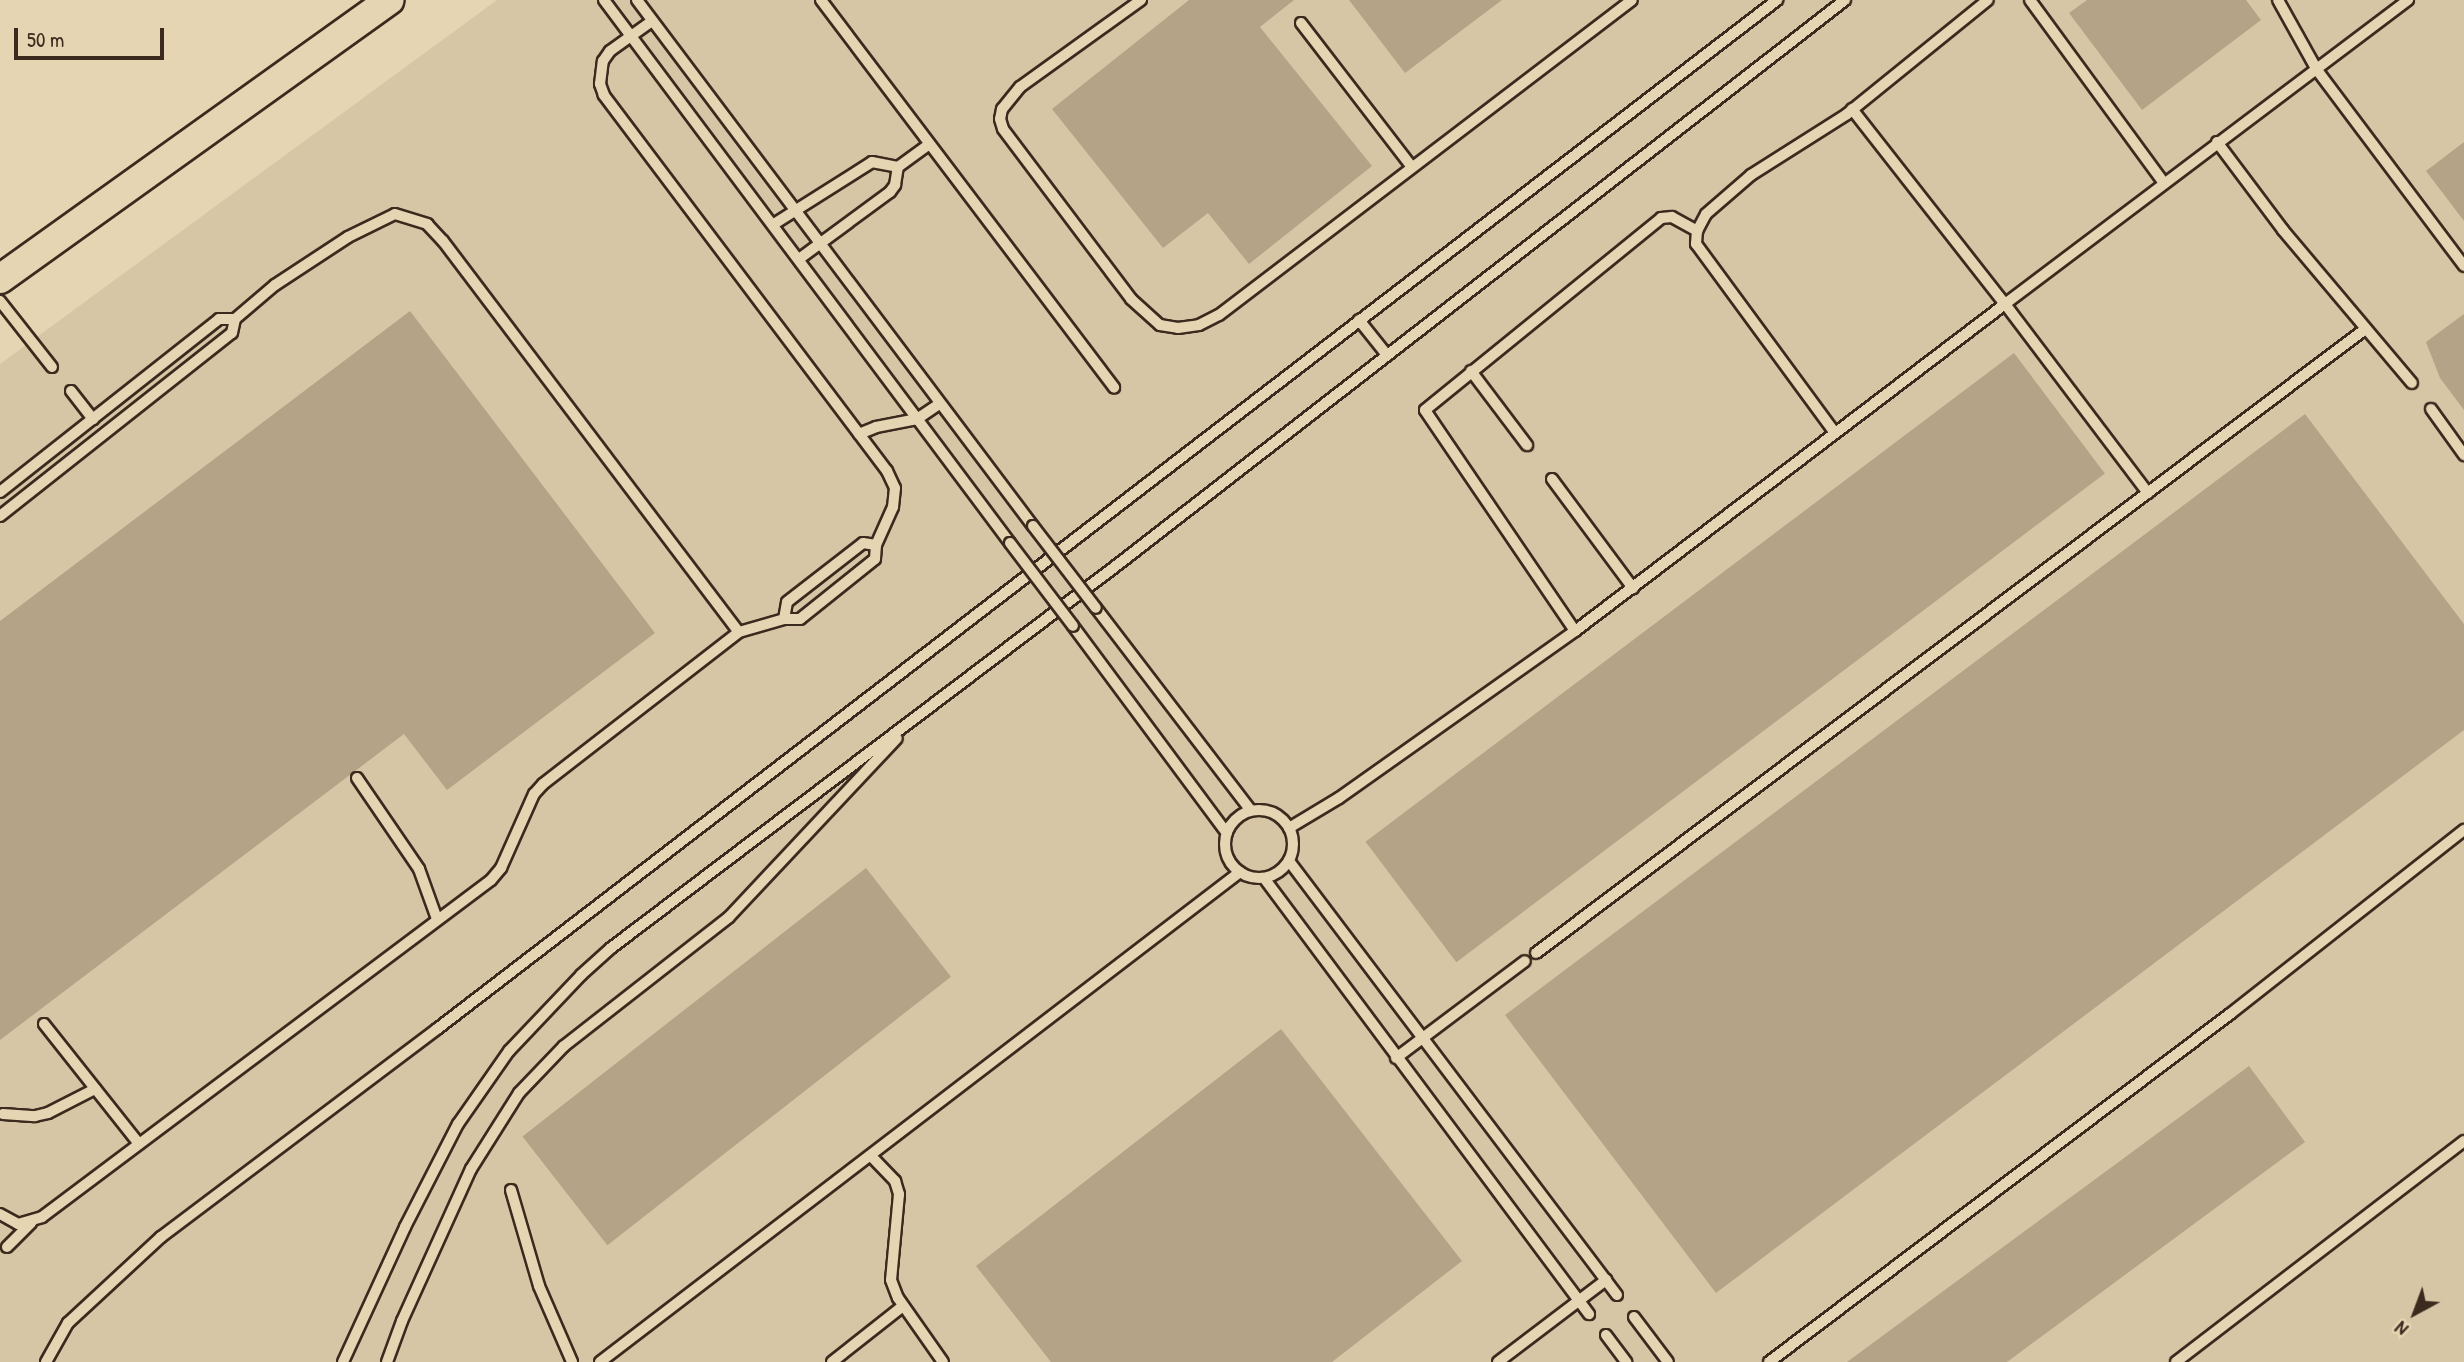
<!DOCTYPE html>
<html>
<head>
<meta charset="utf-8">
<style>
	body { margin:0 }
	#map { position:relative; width:2464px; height:1362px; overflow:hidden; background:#e6d5b2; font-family:"Patrick Hand",sans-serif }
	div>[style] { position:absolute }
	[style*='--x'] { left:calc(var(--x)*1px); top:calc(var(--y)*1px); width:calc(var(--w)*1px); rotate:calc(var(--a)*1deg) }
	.built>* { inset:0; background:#d7c6a5 }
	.building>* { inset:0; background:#b4a386; transform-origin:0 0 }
	.roads { filter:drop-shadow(2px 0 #3b2a1e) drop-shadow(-2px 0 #3b2a1e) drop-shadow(0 2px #3b2a1e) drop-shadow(0 -2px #3b2a1e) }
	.service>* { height:10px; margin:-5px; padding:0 5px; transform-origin:5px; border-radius:5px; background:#e6d5b2 }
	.service>.ring { margin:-5px; padding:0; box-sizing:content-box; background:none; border:10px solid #e6d5b2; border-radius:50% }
	.tertiary>* { height:28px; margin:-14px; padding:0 14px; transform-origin:14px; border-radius:14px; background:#e6d5b2 }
	.bridges { filter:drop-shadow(2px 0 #3b2a1e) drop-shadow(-2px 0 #3b2a1e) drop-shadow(0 2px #3b2a1e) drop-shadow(0 -2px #3b2a1e) }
	.service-bridge>* { height:10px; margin:-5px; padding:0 5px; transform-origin:5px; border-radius:5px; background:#e6d5b2 }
	span { translate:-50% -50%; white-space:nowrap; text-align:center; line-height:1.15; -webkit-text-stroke:5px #e6d5b2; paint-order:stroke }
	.north { position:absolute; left:2380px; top:1278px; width:70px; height:70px; -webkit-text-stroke:5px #e6d5b2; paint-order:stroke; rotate:221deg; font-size:19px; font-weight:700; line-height:28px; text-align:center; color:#3b2a1e }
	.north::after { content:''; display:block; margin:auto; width:24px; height:32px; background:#3b2a1e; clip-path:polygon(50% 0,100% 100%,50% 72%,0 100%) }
	.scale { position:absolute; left:14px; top:28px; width:150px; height:32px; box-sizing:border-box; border:4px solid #3b2a1e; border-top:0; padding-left:9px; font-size:21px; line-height:24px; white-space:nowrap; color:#3b2a1e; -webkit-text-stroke:5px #e6d5b2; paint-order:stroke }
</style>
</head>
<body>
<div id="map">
	<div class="built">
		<div style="clip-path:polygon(497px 0,2464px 0,2464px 1362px,0 1362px,0 364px)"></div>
	</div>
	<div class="building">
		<div style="clip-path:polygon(1189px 0,1294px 0,1260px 27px,1372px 166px,1249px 264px,1208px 213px,1163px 248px,1052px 109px)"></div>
		<div style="clip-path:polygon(1349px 0,1502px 0,1405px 73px)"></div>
		<div style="clip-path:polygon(2087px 0,2246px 0,2261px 20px,2142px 110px,2069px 13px)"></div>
		<div style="clip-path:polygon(2464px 142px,2464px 221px,2426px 171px)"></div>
		<div style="clip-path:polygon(410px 311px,655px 633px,447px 790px,404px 734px,0 1040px,0 621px)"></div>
		<div style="clip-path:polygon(2464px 314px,2464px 410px,2440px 378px,2426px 342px)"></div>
		<div style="left:2014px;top:353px;width:151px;height:812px;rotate:53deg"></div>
		<div style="clip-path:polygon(2305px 414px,2464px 624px,2464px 730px,1716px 1293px,1505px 1015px)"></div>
		<div style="left:866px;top:868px;width:138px;height:436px;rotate:52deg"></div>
		<div style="clip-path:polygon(1281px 1029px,1462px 1261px,1332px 1362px,1051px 1362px,976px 1266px)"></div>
		<div style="clip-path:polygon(2249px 1066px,2305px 1142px,2007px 1362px,1847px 1362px)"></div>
	</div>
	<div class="roads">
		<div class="service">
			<div style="--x:604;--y:0;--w:678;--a:53.21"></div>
			<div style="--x:637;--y:0;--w:658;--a:53.03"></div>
			<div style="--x:821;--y:0;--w:486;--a:52.9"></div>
			<div style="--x:1141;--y:0;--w:149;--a:144.3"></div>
			<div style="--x:1020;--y:87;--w:28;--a:129"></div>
			<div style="--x:1002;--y:109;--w:10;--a:101"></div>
			<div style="--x:1000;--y:119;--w:10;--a:73"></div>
			<div style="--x:1003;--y:129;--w:213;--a:53"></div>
			<div style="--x:1131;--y:299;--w:39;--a:42"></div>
			<div style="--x:1160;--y:325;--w:18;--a:9"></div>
			<div style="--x:1178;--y:328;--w:21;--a:-8"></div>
			<div style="--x:1199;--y:325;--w:22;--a:-27"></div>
			<div style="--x:1219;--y:315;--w:519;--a:-37.33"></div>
			<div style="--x:2030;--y:0;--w:227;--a:53.8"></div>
			<div style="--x:2278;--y:0;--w:80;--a:60.9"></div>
			<div style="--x:2317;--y:70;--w:245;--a:53.1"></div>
			<div style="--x:1301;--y:23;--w:182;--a:52.4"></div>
			<div style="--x:1852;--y:109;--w:248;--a:51.9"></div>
			<div style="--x:2005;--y:304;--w:505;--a:-37.03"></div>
			<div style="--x:2217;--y:142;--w:110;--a:53.1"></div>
			<div style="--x:2283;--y:230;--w:200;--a:49.9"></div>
			<div style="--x:774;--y:224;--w:116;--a:-32.3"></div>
			<div style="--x:872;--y:162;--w:26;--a:11"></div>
			<div style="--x:799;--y:259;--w:113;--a:-36.4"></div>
			<div style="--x:890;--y:192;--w:9;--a:-54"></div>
			<div style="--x:895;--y:185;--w:18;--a:-81"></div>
			<div style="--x:898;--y:167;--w:39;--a:-36"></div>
			<div style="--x:0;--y:301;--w:84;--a:51.8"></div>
			<div style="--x:1359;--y:320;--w:45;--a:51.3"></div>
			<div style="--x:1471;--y:371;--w:93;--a:52.9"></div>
			<div style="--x:71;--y:391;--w:36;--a:52"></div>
			<div style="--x:2431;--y:409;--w:57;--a:54.3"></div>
			<div style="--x:1835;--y:433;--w:235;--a:-126.3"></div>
			<div style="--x:1696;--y:244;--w:13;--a:-86"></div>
			<div style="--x:1697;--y:231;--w:19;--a:-62"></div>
			<div style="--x:1706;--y:214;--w:60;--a:-40.9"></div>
			<div style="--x:1751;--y:175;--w:114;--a:-32.4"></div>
			<div style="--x:1847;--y:114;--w:181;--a:-39"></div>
			<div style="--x:859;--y:434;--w:18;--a:-22"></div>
			<div style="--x:876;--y:427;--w:42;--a:-11"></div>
			<div style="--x:917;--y:419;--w:27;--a:-34"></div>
			<div style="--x:1552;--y:479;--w:136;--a:53.4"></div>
			<div style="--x:0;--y:492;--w:279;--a:-38.3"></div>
			<div style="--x:219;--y:319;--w:16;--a:0"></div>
			<div style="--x:0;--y:516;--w:295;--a:-38.3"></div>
			<div style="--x:232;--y:333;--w:14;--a:-78"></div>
			<div style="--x:235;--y:319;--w:52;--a:-40.4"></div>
			<div style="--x:275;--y:285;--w:87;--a:-33.3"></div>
			<div style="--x:348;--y:237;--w:52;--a:-26.1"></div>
			<div style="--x:395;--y:214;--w:34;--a:17"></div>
			<div style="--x:427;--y:224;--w:23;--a:47"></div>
			<div style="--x:443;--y:241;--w:490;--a:52.9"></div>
			<div style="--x:1096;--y:608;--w:255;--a:52.6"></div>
			<div style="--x:784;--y:619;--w:17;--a:-80"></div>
			<div style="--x:787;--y:602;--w:96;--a:-37.8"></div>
			<div style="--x:863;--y:543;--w:13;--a:9"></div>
			<div style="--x:1073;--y:626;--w:258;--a:53.4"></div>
			<div style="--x:1575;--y:631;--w:267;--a:-124.2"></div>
			<div style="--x:1425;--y:410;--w:304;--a:-39.1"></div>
			<div style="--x:1661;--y:218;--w:11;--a:-5"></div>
			<div style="--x:1672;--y:217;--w:29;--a:29"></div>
			<div style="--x:357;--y:778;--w:110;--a:55.7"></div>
			<div style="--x:419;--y:869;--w:53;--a:70.2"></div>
			<div class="ring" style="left:1225px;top:810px;width:58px;height:58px"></div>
			<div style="--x:1289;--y:828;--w:58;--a:-31"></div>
			<div style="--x:1339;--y:798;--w:289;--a:-35.3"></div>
			<div style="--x:1575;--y:631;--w:540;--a:-37.25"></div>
			<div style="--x:2005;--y:304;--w:237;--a:52.9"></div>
			<div style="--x:1289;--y:861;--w:544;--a:52.92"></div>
			<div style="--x:1264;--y:878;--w:544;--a:53.3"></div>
			<div style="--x:1536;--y:953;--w:1036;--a:-36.96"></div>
			<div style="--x:44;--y:1024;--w:153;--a:51.6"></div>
			<div style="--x:1396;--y:1058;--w:161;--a:-36.9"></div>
			<div style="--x:3;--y:1114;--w:32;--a:4"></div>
			<div style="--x:35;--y:1116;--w:13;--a:-13"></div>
			<div style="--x:48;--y:1113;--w:53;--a:-27.1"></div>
			<div style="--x:871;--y:1156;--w:35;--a:46"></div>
			<div style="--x:895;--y:1181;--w:14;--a:73"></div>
			<div style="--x:899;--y:1194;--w:86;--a:95.3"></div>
			<div style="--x:891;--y:1280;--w:19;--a:69"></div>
			<div style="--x:898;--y:1298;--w:78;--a:54.9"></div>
			<div style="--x:511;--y:1190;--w:100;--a:73.7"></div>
			<div style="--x:539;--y:1286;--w:83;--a:66.5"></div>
			<div style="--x:0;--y:1214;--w:21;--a:29"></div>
			<div style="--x:18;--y:1224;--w:25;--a:-16"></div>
			<div style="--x:42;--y:1217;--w:561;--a:-36.89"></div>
			<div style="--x:491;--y:880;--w:16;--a:-50"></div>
			<div style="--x:501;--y:868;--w:81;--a:-66"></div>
			<div style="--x:534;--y:794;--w:13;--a:-48"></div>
			<div style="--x:543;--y:784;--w:248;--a:-37.8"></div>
			<div style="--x:739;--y:632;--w:47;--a:-16.1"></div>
			<div style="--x:784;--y:619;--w:16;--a:0"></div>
			<div style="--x:800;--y:619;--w:96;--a:-38.7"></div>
			<div style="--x:875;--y:559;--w:14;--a:-86"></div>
			<div style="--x:876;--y:545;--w:42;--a:-65.9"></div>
			<div style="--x:893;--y:507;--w:19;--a:-84"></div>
			<div style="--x:895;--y:488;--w:19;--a:-115"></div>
			<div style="--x:887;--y:471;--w:471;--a:-127"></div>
			<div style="--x:604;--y:95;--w:12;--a:-110"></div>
			<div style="--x:600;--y:84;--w:23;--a:-83"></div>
			<div style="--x:603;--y:61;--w:12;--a:-55"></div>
			<div style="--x:610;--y:51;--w:52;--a:-35.5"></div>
			<div style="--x:7;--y:1247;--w:34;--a:-45"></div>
			<div style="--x:1634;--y:1317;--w:56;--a:52.9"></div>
			<div style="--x:1606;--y:1335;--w:34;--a:53"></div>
			<div style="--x:46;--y:1362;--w:45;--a:-60.6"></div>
			<div style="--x:68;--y:1323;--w:127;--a:-42.8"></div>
			<div style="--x:161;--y:1237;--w:346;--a:-37"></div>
			<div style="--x:437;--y:1029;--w:1690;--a:-37.52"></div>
			<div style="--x:343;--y:1362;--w:149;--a:-65.3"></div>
			<div style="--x:405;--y:1227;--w:116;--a:-62.8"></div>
			<div style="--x:458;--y:1124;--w:89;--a:-55.1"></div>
			<div style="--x:509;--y:1051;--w:105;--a:-46.5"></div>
			<div style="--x:581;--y:975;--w:40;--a:-42"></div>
			<div style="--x:611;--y:948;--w:628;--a:-37.11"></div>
			<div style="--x:1112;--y:569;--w:928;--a:-37.82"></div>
			<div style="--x:387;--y:1362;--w:44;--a:-69.9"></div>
			<div style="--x:402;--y:1321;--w:167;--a:-65.6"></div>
			<div style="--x:471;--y:1169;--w:90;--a:-57.7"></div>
			<div style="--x:519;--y:1093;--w:65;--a:-46.2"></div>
			<div style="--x:564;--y:1046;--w:209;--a:-38"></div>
			<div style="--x:729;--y:917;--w:245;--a:-46.8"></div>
			<div style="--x:600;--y:1362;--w:806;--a:-37.44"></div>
			<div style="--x:832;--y:1362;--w:90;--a:-38.3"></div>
			<div style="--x:1498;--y:1362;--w:136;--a:-37.2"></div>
			<div style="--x:1769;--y:1362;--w:578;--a:-37.05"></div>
			<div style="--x:2230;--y:1014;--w:298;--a:-38.2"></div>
			<div style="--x:2176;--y:1362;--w:363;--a:-37.5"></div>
		</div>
		<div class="tertiary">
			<div style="--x:0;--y:279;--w:479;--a:-35.6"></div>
		</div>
	</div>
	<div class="bridges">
		<div class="service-bridge">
			<div style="--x:1033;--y:526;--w:103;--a:52.5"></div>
			<div style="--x:1010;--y:543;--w:104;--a:52.8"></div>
		</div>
	</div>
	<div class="north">N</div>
	<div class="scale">50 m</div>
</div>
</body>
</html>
